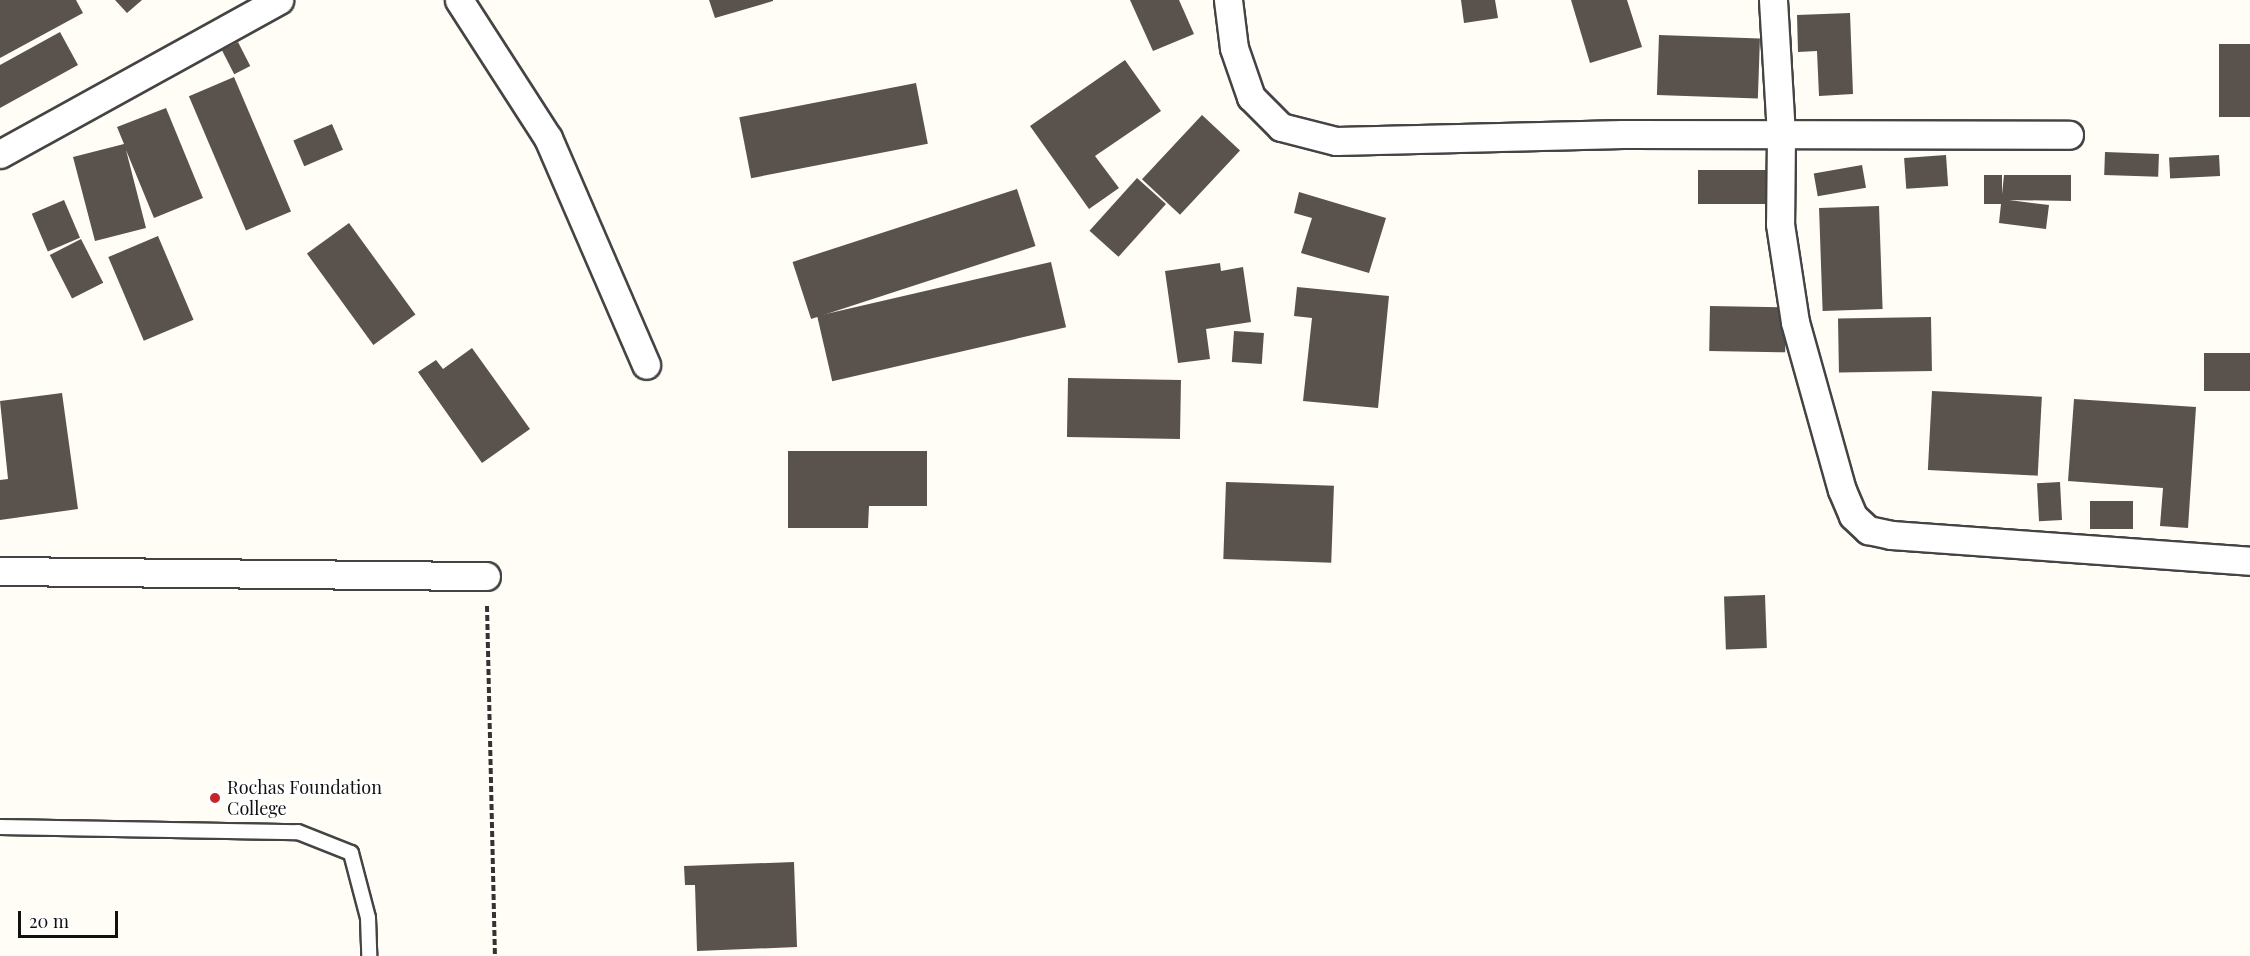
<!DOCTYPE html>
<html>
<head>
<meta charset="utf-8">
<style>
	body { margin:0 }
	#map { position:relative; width:2250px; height:956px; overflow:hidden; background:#fffdf5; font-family:"Playfair Display",serif }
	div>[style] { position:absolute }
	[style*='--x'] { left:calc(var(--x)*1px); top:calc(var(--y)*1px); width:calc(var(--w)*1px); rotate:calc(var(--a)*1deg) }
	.building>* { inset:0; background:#5a524d; transform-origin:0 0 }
	.path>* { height:4px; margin-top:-2px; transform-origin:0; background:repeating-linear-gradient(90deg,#333 0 6px,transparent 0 9px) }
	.roads { filter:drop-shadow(2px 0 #444) drop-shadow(-2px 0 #444) drop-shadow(0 2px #444) drop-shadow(0 -2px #444) }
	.service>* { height:14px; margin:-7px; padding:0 7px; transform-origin:7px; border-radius:7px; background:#fff }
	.minor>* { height:27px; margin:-13.5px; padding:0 13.5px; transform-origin:13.5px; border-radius:13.5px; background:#fff }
	.dots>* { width:16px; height:16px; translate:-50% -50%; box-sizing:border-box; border:3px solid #fff; border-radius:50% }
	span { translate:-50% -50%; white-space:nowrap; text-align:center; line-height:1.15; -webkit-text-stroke:6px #fff; paint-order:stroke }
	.poi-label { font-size:18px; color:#111 }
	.left { translate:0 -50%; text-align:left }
	.scale { position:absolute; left:18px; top:911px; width:100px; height:27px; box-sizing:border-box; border:3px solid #111; border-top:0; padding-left:8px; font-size:18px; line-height:21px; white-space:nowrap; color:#111; -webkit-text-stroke:4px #fff; paint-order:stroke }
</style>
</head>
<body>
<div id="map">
	<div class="building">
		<div style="clip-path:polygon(0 0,76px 0,83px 13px,0 58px)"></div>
		<div style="clip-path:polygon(115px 0,142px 0,127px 13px)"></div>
		<div style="clip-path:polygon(709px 0,773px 0,773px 1px,715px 18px)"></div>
		<div style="clip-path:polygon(1130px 0,1179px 0,1194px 34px,1153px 51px)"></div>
		<div style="clip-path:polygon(1461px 0,1495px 0,1498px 18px,1464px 23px)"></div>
		<div style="clip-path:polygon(1571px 0,1627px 0,1642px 47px,1590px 63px)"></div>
		<div style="clip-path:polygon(1850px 13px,1853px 94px,1819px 96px,1817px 51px,1798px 52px,1797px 15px)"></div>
		<div style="clip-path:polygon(60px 32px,78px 65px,0 108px,0 65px)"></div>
		<div style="left:1659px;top:35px;width:101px;height:60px;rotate:2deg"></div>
		<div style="left:238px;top:42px;width:27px;height:18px;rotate:63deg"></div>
		<div style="left:2219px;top:44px;width:31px;height:73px"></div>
		<div style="clip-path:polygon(1125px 60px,1161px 111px,1095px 156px,1119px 188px,1089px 209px,1030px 126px)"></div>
		<div style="left:234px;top:77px;width:146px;height:49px;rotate:67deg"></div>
		<div style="left:916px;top:83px;width:62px;height:180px;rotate:79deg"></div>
		<div style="clip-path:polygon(166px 108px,203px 198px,154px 218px,126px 150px,146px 228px,95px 241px,73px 157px,124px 144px,117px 127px)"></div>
		<div style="left:1202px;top:115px;width:52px;height:88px;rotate:43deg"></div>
		<div style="left:332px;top:124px;width:28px;height:42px;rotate:67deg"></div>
		<div style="left:2105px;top:152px;width:54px;height:23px;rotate:2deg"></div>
		<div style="left:1946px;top:155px;width:31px;height:42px;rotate:86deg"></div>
		<div style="left:2219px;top:155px;width:21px;height:50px;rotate:87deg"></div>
		<div style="left:1862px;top:165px;width:23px;height:49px;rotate:80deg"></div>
		<div style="left:1768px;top:170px;width:34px;height:70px;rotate:90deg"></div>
		<div style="left:1984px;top:175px;width:18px;height:29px"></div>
		<div style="clip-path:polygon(2004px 175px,2071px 175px,2071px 201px,2009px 200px,2049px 205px,2046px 229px,1999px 223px)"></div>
		<div style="left:1137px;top:178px;width:39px;height:71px;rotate:42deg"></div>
		<div style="left:1017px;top:189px;width:60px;height:236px;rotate:72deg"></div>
		<div style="clip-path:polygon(1299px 192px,1386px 218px,1369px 273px,1301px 253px,1312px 218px,1294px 213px)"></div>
		<div style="left:64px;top:200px;width:41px;height:35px;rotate:67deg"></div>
		<div style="left:1879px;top:206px;width:103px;height:60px;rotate:88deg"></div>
		<div style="left:349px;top:223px;width:113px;height:52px;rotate:54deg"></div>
		<div style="left:158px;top:236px;width:91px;height:54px;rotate:67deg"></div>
		<div style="left:81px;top:239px;width:49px;height:35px;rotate:63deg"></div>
		<div style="left:1051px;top:262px;width:67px;height:240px;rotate:77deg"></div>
		<div style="clip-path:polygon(1220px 263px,1221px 271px,1243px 267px,1251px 322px,1206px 329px,1210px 359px,1178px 363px,1165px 271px)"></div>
		<div style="clip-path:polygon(1297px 287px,1389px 296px,1378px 408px,1303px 401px,1312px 318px,1294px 316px)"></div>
		<div style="left:1710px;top:306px;width:76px;height:45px;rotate:1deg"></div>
		<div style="left:1931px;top:317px;width:54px;height:93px;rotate:89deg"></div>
		<div style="left:1234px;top:331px;width:30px;height:31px;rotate:4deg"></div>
		<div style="clip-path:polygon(472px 348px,530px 429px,482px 463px,418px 372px,436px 360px,443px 369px)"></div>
		<div style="left:2250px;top:353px;width:38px;height:46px;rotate:90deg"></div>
		<div style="left:1068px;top:378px;width:113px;height:59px;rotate:1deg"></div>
		<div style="left:1932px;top:391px;width:110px;height:79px;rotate:3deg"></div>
		<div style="clip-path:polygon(62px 393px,78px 509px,0 520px,0 480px,8px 479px,0 401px)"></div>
		<div style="clip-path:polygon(2074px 399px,2196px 407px,2188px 528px,2160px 526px,2163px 488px,2068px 481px)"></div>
		<div style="clip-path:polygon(788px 451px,927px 451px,927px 506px,869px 506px,868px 528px,788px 528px)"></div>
		<div style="left:1226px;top:482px;width:108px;height:77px;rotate:2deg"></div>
		<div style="left:2060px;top:482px;width:38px;height:23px;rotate:87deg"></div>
		<div style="left:2090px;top:501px;width:43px;height:28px"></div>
		<div style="left:1765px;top:595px;width:53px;height:41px;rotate:88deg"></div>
		<div style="clip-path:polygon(794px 862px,797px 947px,697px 951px,695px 885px,685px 885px,684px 866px)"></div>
	</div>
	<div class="path">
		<div style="--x:487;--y:606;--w:350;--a:88.7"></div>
	</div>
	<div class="roads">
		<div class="service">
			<div style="--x:0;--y:827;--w:298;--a:1"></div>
			<div style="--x:298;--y:832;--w:57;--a:21.6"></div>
			<div style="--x:351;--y:853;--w:67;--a:75.3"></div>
			<div style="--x:368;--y:918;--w:38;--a:88"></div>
		</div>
		<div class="minor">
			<div style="--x:459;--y:0;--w:164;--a:57.2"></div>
			<div style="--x:548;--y:138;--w:247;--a:66.6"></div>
			<div style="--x:1228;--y:0;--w:48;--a:82.9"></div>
			<div style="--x:1234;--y:48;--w:52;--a:70.9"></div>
			<div style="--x:1251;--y:97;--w:42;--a:45"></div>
			<div style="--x:1281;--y:127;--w:57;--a:14.3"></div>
			<div style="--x:1336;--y:141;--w:287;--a:-1.4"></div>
			<div style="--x:1623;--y:134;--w:446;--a:0.1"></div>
			<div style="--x:1773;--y:0;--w:135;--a:86.6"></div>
			<div style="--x:1781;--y:135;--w:89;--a:90.6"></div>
			<div style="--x:1780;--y:224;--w:99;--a:81.3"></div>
			<div style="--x:1795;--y:322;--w:174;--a:74.4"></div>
			<div style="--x:1842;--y:490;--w:28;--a:67"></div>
			<div style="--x:1853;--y:516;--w:21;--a:43"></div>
			<div style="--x:1868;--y:530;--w:24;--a:12"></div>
			<div style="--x:1891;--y:535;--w:360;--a:4.1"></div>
			<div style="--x:0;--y:154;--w:319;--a:-28.9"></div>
			<div style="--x:0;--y:571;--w:486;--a:0.6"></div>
		</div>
	</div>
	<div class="dots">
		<div style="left:215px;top:798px;background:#c4262e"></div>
	</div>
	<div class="poi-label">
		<span class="left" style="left:227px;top:798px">Rochas Foundation<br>College</span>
	</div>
	<div class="scale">20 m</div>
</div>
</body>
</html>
